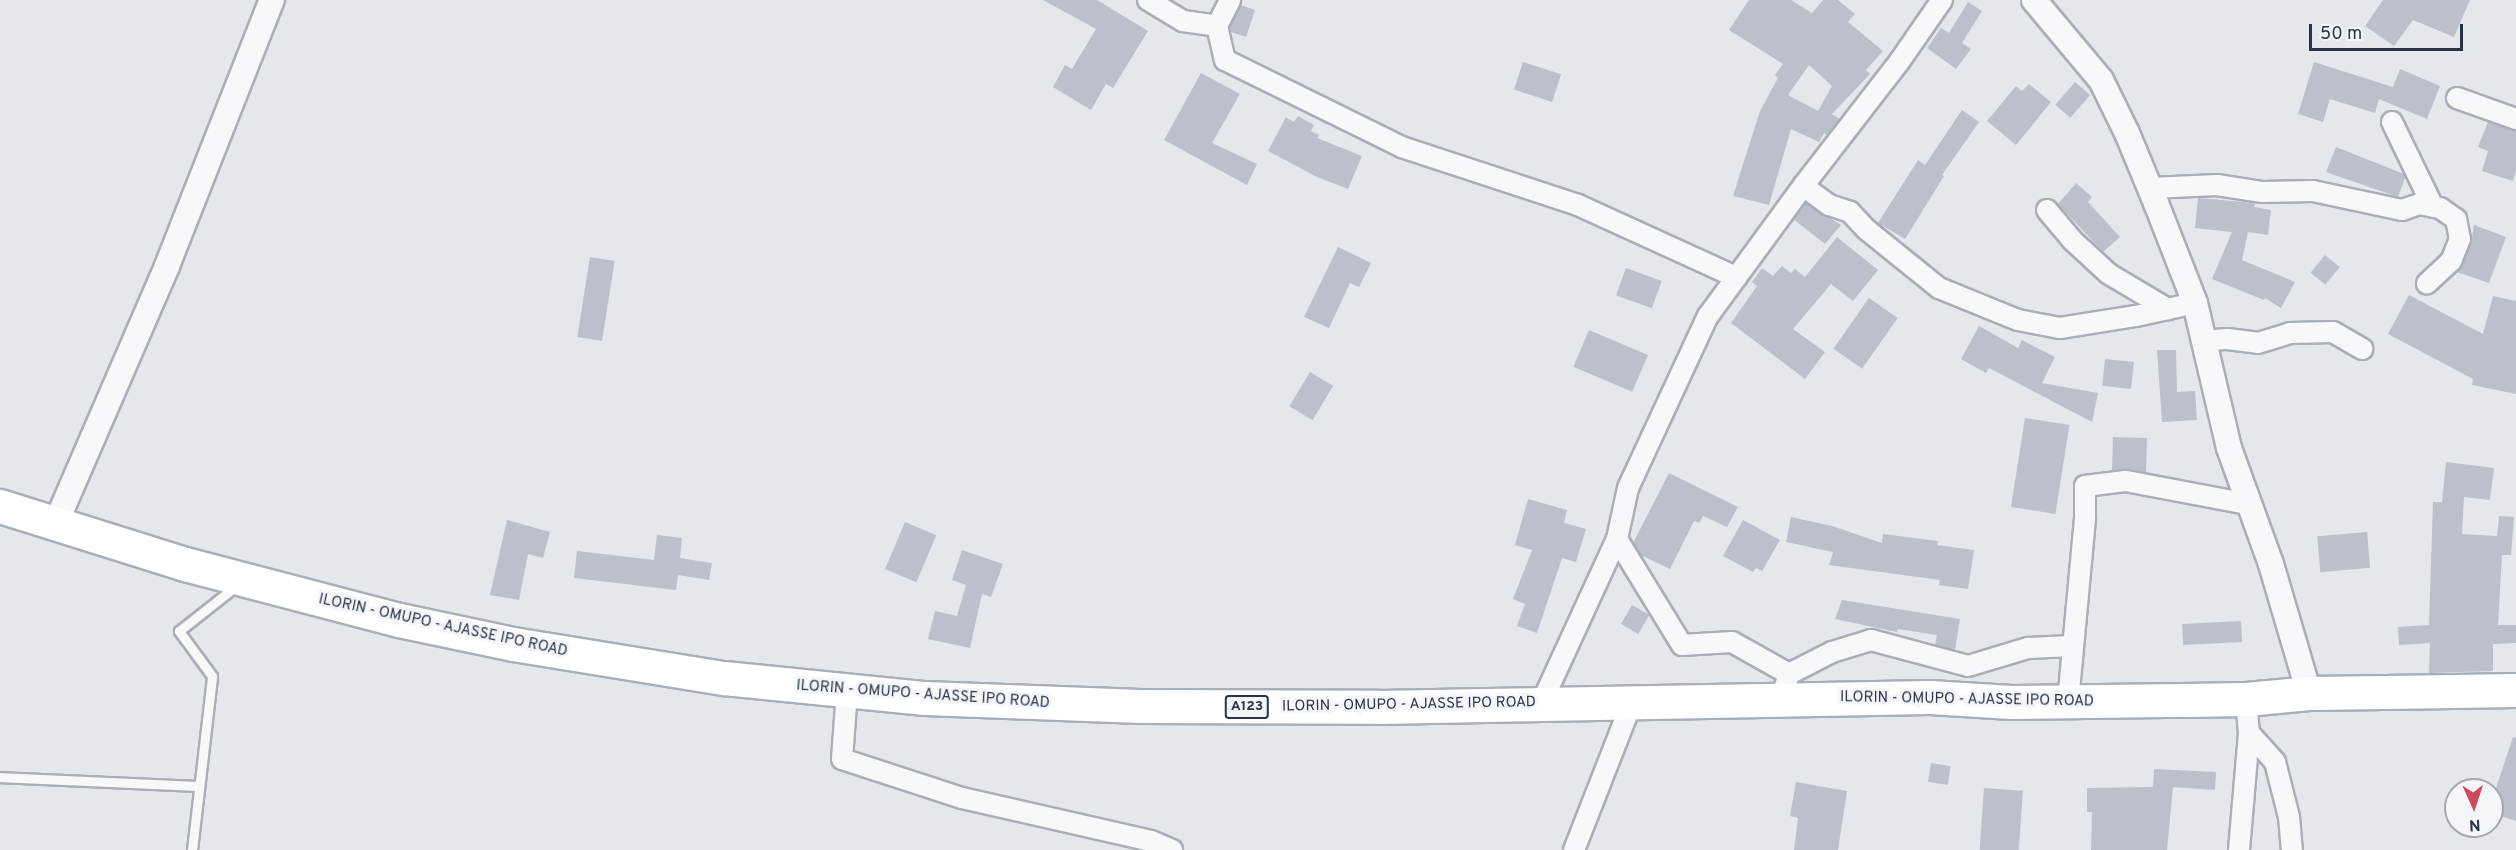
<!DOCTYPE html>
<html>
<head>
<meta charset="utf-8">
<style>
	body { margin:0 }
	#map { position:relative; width:2516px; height:850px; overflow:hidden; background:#e4e7ec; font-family:Overpass,sans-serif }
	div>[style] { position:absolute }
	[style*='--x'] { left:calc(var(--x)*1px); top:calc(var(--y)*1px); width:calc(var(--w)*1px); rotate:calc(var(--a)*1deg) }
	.building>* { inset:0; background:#bbc0ca; transform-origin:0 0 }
	.roads { filter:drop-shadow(2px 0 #a9aeb7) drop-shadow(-2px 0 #a9aeb7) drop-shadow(0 2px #a9aeb7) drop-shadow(0 -2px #a9aeb7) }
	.service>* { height:9px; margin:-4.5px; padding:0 4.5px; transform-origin:4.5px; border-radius:4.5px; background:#f7f8fa }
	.minor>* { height:20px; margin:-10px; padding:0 10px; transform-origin:10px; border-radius:10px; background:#f7f8fa }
	.tertiary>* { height:24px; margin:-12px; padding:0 12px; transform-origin:12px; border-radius:12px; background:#f7f8fa }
	.trunk>* { height:33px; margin:-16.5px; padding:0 16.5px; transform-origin:16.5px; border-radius:16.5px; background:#fff }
	span { translate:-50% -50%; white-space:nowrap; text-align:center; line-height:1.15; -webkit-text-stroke:6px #f4f6f9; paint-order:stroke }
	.shield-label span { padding:2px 4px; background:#f4f6f9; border:2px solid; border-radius:4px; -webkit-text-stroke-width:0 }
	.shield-label { font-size:14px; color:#2b3445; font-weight:700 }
	.street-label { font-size:15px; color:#2b3445 }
	.north { position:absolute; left:2444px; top:778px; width:60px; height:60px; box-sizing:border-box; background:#f4f6f9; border:2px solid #a4a8b1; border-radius:50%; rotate:177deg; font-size:16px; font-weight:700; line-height:24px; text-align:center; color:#2b3445 }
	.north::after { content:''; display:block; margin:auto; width:21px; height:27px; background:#d1495b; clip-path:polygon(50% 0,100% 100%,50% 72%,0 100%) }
	.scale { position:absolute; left:2309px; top:24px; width:154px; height:27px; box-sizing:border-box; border:3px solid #2b3445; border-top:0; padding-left:8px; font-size:18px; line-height:21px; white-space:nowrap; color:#2b3445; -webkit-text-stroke:4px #f4f6f9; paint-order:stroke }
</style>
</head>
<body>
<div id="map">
	<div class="building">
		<div style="clip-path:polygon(1043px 0,1097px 0,1148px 31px,1113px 88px,1106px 84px,1091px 110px,1053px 87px,1065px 65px,1072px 69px,1096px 29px)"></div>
		<div style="clip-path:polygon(evenodd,1749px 0,1791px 0,1812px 13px,1823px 0,1838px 0,1855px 14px,1848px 22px,1883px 51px,1866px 70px,1870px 74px,1832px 114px,1840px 119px,1827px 135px,1824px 133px,1819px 142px,1791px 129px,1769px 205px,1733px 196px,1760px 111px,1778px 78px,1775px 75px,1783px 64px,1729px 30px,1749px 0,1809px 65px,1832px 86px,1818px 111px,1788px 95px,1809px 65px)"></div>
		<div style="clip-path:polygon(2383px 0,2470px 0,2454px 37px,2413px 20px,2394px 46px,2365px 26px)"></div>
		<div style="clip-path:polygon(1968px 2px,1982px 11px,1962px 43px,1971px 49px,1956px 69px,1927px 48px,1941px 28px,1949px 33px)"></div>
		<div style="clip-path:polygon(1241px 5px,1255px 10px,1246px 37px,1231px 32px,1230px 27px)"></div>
		<div style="left:1523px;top:62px;width:40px;height:29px;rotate:18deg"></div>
		<div style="clip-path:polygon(2314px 62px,2393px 87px,2400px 69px,2440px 86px,2427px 119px,2379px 99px,2375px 113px,2330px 99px,2323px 122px,2298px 114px)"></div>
		<div style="clip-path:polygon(1201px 73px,1240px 94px,1212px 143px,1257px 164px,1247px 185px,1164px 140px)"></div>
		<div style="left:2075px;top:82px;width:20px;height:30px;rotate:41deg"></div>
		<div style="clip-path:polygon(2029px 84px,2051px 102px,2016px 145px,1987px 121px,2016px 86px,2022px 91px)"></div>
		<div style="clip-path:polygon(1962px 110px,1979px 122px,1942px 175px,1944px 176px,1905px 239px,1878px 223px,1918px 160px,1925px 165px)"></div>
		<div style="clip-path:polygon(1298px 116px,1314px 125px,1311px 131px,1319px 135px,1317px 138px,1362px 156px,1348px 189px,1317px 177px,1268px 151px,1286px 117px,1294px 122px)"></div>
		<div style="clip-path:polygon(2488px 122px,2516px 131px,2516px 171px,2513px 181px,2482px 171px,2488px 151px,2478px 147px)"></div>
		<div style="clip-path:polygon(2336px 147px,2404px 174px,2405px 178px,2398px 197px,2326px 172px)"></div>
		<div style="clip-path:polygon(2076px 183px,2092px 197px,2088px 202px,2120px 237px,2103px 252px,2058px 204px)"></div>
		<div style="clip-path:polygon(2198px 198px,2255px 203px,2254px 207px,2271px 210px,2268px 235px,2248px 232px,2242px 260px,2295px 282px,2281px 308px,2265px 298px,2264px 300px,2212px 279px,2232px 232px,2195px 228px)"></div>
		<div style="clip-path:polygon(1806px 203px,1841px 225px,1825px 244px,1793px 219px)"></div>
		<div style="clip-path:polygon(2474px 225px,2506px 237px,2489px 283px,2457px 272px,2471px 244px)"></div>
		<div style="clip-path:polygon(1837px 237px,1878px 270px,1853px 301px,1831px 284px,1793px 329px,1825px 352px,1805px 379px,1731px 323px,1757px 286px,1752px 282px,1762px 268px,1773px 276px,1782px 266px,1791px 273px,1795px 269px,1805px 277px)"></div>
		<div style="clip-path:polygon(1338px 247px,1371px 263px,1359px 287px,1350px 283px,1329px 328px,1304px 317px)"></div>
		<div style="left:2325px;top:255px;width:19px;height:23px;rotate:39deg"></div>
		<div style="left:590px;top:257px;width:25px;height:81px;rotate:9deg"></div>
		<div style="left:1626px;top:268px;width:38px;height:29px;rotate:20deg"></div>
		<div style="clip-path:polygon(2409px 295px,2483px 334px,2493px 296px,2516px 301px,2516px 394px,2472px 385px,2473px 379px,2388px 334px)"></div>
		<div style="left:1869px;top:298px;width:35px;height:62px;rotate:35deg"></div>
		<div style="clip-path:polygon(1979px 326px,2018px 348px,2022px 340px,2055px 357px,2042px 383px,2098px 393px,2092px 422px,1989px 368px,1986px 373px,1961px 359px)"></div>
		<div style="left:1589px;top:330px;width:64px;height:40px;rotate:23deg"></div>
		<div style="clip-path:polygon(2157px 350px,2176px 350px,2177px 392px,2195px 391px,2197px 420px,2162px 422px)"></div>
		<div style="left:2105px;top:359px;width:29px;height:27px;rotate:6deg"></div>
		<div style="left:1310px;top:372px;width:27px;height:40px;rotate:31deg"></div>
		<div style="left:2025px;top:418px;width:45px;height:90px;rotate:9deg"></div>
		<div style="clip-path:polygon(2113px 437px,2147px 438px,2146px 473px,2128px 469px,2112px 471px)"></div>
		<div style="clip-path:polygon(2446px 462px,2494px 468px,2490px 500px,2464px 497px,2462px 534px,2497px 536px,2499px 516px,2514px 517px,2511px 555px,2502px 555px,2498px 625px,2516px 625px,2516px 643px,2493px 644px,2493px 671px,2429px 673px,2430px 643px,2399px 645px,2398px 627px,2429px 625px,2433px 502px,2442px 502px)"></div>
		<div style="clip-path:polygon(1669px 473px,1738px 507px,1727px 527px,1703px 516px,1699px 523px,1694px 521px,1670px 569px,1641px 555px,1633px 543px)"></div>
		<div style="clip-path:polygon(1528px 499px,1567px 510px,1564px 523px,1586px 529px,1576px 562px,1562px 558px,1537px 633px,1517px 626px,1525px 604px,1513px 599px,1532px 550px,1515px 545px)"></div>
		<div style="clip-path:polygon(1791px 517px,1832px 526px,1882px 543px,1883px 534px,1938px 541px,1937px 545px,1974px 550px,1968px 589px,1939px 585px,1940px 580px,1829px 565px,1833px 552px,1786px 542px)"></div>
		<div style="clip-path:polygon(507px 520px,550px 532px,543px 558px,528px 554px,519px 600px,490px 595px)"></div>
		<div style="clip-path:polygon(1743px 520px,1780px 540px,1762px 571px,1756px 568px,1753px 572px,1723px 556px)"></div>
		<div style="left:905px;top:522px;width:34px;height:51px;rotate:23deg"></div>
		<div style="left:2367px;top:532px;width:36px;height:50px;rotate:85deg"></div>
		<div style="clip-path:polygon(657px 535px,682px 538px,680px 558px,712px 563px,709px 580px,678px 575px,676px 590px,574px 578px,577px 551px,654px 560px)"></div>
		<div style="clip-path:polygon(962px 550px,1003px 564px,991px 597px,982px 594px,970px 648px,928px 639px,935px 611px,957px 616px,966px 585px,952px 580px)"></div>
		<div style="clip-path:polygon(1842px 600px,1960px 619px,1955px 650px,1935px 645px,1937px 635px,1898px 629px,1897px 632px,1835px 619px)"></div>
		<div style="left:1632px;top:605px;width:20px;height:22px;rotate:30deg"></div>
		<div style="left:2241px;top:621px;width:21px;height:59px;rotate:87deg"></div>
		<div style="clip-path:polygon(2513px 737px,2516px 738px,2516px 821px,2492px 813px,2492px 800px)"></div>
		<div style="left:1931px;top:763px;width:20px;height:19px;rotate:9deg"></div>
		<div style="clip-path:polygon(2154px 769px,2216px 772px,2215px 790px,2173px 787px,2167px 850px,2091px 850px,2092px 812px,2087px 812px,2087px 788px,2153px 787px)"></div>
		<div style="clip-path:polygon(1796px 782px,1847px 791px,1838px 850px,1794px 850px,1798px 818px,1790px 816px)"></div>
		<div style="left:1984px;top:788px;width:39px;height:62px;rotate:4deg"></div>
	</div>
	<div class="roads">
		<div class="service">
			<div style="--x:0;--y:777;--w:199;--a:2.6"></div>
			<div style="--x:192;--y:850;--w:175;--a:-83.4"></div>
			<div style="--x:212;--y:676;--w:56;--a:-126.3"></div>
			<div style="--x:179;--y:631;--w:73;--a:-38.3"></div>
		</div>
		<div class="minor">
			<div style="--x:1148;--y:0;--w:41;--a:31"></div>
			<div style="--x:1183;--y:21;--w:34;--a:8"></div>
			<div style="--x:1217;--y:26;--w:29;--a:-63"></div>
			<div style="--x:1942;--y:0;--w:75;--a:124.7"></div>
			<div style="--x:1899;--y:62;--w:157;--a:127.7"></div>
			<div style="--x:1803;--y:186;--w:32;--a:36"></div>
			<div style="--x:1829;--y:205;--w:22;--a:18"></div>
			<div style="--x:1850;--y:212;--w:25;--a:47"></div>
			<div style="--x:1867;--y:230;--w:92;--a:38.9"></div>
			<div style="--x:1939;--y:288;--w:85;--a:22.1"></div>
			<div style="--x:2018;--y:320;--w:43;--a:10.8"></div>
			<div style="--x:2060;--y:328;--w:77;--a:-9"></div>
			<div style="--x:2136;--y:316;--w:60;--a:-12.4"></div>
			<div style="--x:1217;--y:26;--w:35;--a:77"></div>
			<div style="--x:1225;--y:60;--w:197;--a:26.2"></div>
			<div style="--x:1402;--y:147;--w:185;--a:18.2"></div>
			<div style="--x:1578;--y:205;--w:174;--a:24.5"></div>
			<div style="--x:2457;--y:98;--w:63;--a:19.6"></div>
			<div style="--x:2392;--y:122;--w:94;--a:64.2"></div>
			<div style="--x:2150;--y:188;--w:67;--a:-2.6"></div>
			<div style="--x:2217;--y:185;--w:46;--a:8.8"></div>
			<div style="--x:2262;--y:192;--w:51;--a:-1.1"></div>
			<div style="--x:2313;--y:191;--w:91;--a:12.1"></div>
			<div style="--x:2402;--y:210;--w:18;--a:-19"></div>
			<div style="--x:2419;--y:204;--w:21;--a:11"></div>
			<div style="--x:2440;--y:208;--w:19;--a:35"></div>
			<div style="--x:2456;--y:219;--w:20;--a:79"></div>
			<div style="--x:2460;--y:239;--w:24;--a:112"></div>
			<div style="--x:2451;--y:261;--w:33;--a:137"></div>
			<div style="--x:2047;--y:210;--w:39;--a:50"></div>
			<div style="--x:2072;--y:240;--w:50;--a:42.6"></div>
			<div style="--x:2109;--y:274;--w:69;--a:30.7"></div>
			<div style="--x:2203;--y:341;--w:24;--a:-5"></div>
			<div style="--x:2227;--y:339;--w:31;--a:7"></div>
			<div style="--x:2258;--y:343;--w:34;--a:-17"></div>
			<div style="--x:2290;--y:333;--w:43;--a:-1.3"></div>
			<div style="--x:2333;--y:332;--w:34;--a:30"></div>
			<div style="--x:1617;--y:539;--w:124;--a:58.5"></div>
			<div style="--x:1682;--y:645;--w:50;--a:-3.4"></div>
			<div style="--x:1732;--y:642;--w:65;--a:29.3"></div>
			<div style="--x:1789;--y:674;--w:13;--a:108"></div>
			<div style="--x:1789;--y:674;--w:48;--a:-27.1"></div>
			<div style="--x:1832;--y:652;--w:41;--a:-17.1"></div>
			<div style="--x:1871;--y:640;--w:100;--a:15"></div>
			<div style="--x:1968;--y:666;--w:63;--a:-16.7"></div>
			<div style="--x:2028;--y:648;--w:44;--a:-2.6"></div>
			<div style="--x:847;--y:691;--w:68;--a:94.2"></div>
			<div style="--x:842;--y:759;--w:126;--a:18"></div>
			<div style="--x:962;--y:798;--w:194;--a:12.8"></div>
			<div style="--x:1151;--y:841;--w:23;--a:23"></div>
			<div style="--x:2246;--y:699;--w:34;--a:85"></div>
			<div style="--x:2249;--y:733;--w:39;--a:48"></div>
			<div style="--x:2275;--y:762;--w:57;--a:75.7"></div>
			<div style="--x:2289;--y:817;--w:33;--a:85"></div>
			<div style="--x:2068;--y:702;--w:186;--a:-84.7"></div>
			<div style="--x:2085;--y:517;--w:31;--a:-90"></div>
			<div style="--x:2085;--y:486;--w:41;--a:-7"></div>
			<div style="--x:2126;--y:481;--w:124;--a:10.7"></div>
			<div style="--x:1541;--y:704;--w:182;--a:-65.3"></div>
			<div style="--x:1617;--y:539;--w:52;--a:-77.8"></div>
			<div style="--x:1628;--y:488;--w:190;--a:-65.1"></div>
			<div style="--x:1708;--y:316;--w:161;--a:-53.8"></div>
			<div style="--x:1574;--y:850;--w:159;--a:-68.6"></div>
			<div style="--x:2239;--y:850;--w:117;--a:-85.1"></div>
		</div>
		<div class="tertiary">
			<div style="--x:2034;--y:0;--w:104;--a:50.1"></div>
			<div style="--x:2101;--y:80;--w:59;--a:63.9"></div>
			<div style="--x:2127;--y:133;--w:76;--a:67.5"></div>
			<div style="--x:2156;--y:203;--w:107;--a:68.7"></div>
			<div style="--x:2195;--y:303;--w:149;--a:76.8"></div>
			<div style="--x:2229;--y:448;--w:123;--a:70.1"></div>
			<div style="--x:2271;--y:564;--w:134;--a:73.6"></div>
			<div style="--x:55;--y:525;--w:282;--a:-66.6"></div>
			<div style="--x:167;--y:266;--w:286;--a:-68.5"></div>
		</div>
		<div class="trunk">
			<div style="--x:0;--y:506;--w:194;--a:17.4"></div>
			<div style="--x:185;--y:564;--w:221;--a:14.7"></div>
			<div style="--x:399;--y:620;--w:116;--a:11.9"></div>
			<div style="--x:513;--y:644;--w:214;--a:9.2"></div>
			<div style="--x:724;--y:678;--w:202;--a:5.7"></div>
			<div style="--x:925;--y:698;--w:216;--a:2.1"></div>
			<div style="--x:1141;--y:706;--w:237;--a:0.2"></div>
			<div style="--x:1378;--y:707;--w:552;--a:-1.04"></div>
			<div style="--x:1930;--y:697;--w:81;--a:3.5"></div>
			<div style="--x:2011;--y:702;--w:174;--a:-0.7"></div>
			<div style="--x:2185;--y:700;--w:61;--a:-0.9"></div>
			<div style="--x:2246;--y:699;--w:63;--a:-5.4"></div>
			<div style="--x:2309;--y:693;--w:207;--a:-0.8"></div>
		</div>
	</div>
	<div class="shield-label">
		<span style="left:1247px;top:707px">A123</span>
	</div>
	<div class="street-label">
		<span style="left:443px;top:626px;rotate:12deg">ILORIN - OMUPO - AJASSE IPO ROAD</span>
		<span style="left:923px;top:695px;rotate:4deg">ILORIN - OMUPO - AJASSE IPO ROAD</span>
		<span style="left:1967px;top:700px;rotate:1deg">ILORIN - OMUPO - AJASSE IPO ROAD</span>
		<span style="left:1409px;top:705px;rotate:-1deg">ILORIN - OMUPO - AJASSE IPO ROAD</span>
	</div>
	<div class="north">N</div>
	<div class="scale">50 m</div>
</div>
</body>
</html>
